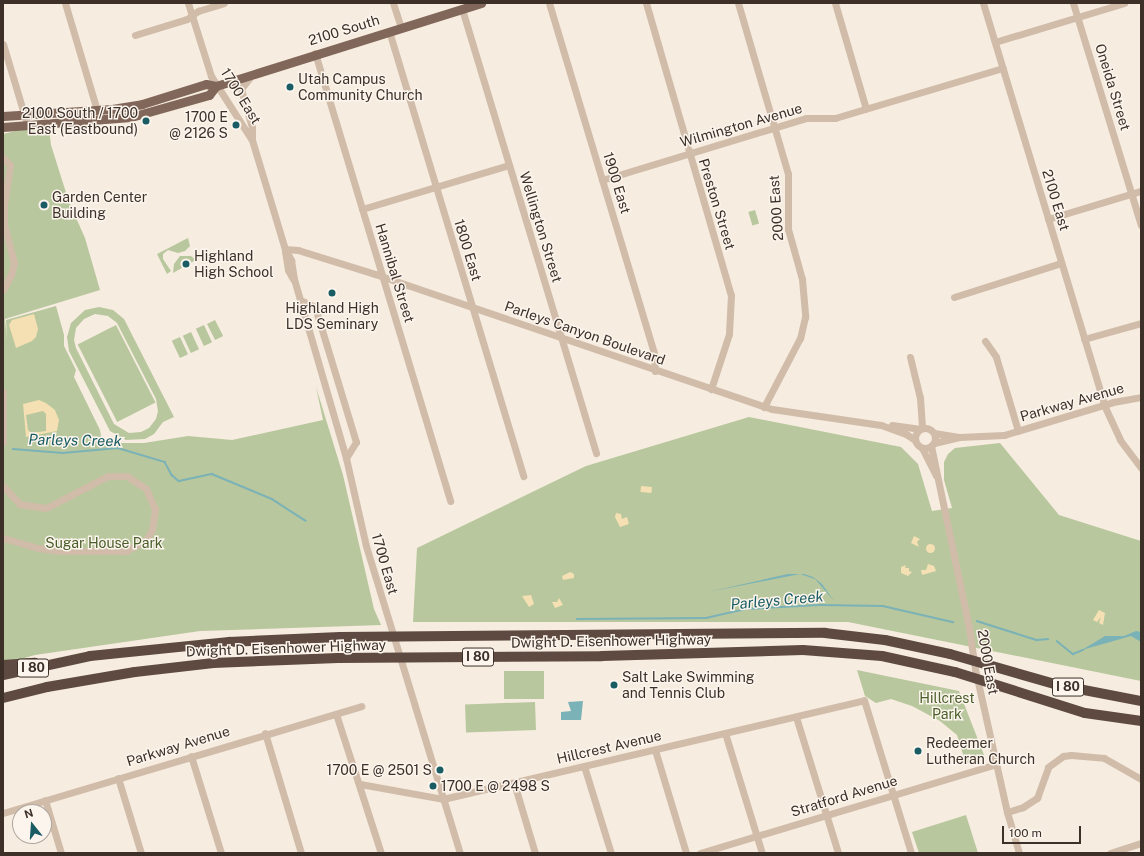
<!DOCTYPE html>
<html>
<head>
<meta charset="utf-8">
<style>
	body { margin:0 }
	#map { position:relative; width:1144px; height:856px; overflow:hidden; background:#f6ecdf; font-family:"Public Sans",sans-serif }
	div>[style] { position:absolute }
	[style*='--x'] { left:calc(var(--x)*1px); top:calc(var(--y)*1px); width:calc(var(--w)*1px); rotate:calc(var(--a)*1deg) }
	.green>* { inset:0; background:#b8c79d; transform-origin:0 0 }
	.sand>* { inset:0; background:#f4e0b3; transform-origin:0 0 }
	.round { border-radius:50% }
	.water>* { inset:0; background:#7ab2b7 }
	.stream>* { height:1.5px; margin:-0.75px; padding:0 0.75px; transform-origin:0.75px; border-radius:0.75px; background:#7ab2b7 }
	.minor>* { height:7px; margin:-3.5px; padding:0 3.5px; transform-origin:3.5px; border-radius:3.5px; background:#d0bca9 }
	.minor>.ring { margin:-3.5px; padding:0; box-sizing:content-box; background:none; border:7px solid #d0bca9; border-radius:50% }
	.major>* { height:9px; margin:-4.5px; padding:0 4.5px; transform-origin:4.5px; border-radius:4.5px; background:#806759 }
	.highway>* { height:10px; margin:-5px; padding:0 5px; transform-origin:5px; border-radius:5px; background:#5e4a40 }
	.dots>* { width:11px; height:11px; translate:-50% -50%; box-sizing:border-box; border:2px solid #fcf5ed; border-radius:50% }
	span { translate:-50% -50%; white-space:nowrap; text-align:center; line-height:1.15; -webkit-text-stroke:3px #fcf5ed; paint-order:stroke }
	.shield-label span { padding:1px 3px; background:#fcf5ed; border:1px solid; border-radius:3px; -webkit-text-stroke-width:0 }
	.shield-label { font-size:13px; color:#3c3029; font-weight:700 }
	.street-label { font-size:14px; color:#3c3029 }
	.poi-label { font-size:14px; color:#3c3029 }
	.left { translate:0 -50%; text-align:left }
	.right { translate:-100% -50%; text-align:right }
	.park-label { font-size:14px; color:#495e2a }
	.water-label { font-size:15px; color:#195c64; font-style:italic }
	.frame { position:absolute; inset:0; border:4px solid #3c3029; pointer-events:none }
	.north { position:absolute; left:12px; top:804px; width:40px; height:40px; box-sizing:border-box; background:#fcf5ed; border:1px solid #afa69f; border-radius:50%; rotate:343deg; font-size:11px; font-weight:700; line-height:16px; text-align:center; color:#3c3029 }
	.north::after { content:''; display:block; margin:auto; width:14px; height:18px; background:#195c64; clip-path:polygon(50% 0,100% 100%,50% 72%,0 100%) }
	.scale { position:absolute; left:1002px; top:826px; width:79px; height:18px; box-sizing:border-box; border:2px solid #3c3029; border-top:0; padding-left:5px; font-size:12px; line-height:14px; white-space:nowrap; color:#3c3029; -webkit-text-stroke:3px #fcf5ed; paint-order:stroke }
</style>
</head>
<body>
<div id="map">
	<div class="green">
		<div style="clip-path:polygon(49px 129px,51px 145px,69px 202px,85px 238px,100px 290px,5px 319px,7px 340px,6px 320px,56px 306px,64px 335px,64px 346px,76px 370px,74px 377px,100px 430px,102px 443px,144px 443px,188px 436px,232px 440px,323px 420px,316px 387px,343px 475px,374px 609px,381px 625px,200px 631px,35px 655px,3px 664px,3px 134px,20px 130px)"></div>
		<div style="left:755px;top:210px;width:14px;height:7px;rotate:73deg"></div>
		<div style="clip-path:polygon(188px 238px,190px 246px,185px 251px,178px 253px,168px 250px,163px 254px,163px 259px,171px 271px,167px 274px,157px 254px)"></div>
		<div style="clip-path:polygon(180px 256px,191px 256px,196px 260px,173px 273px,174px 264px)"></div>
		<div style="clip-path:polygon(evenodd,99px 307px,113px 310px,124px 319px,174px 417px,163px 422px,154px 434px,145px 439px,126px 440px,110px 431px,69px 351px,67px 337px,71px 323px,85px 310px,99px 307px,95px 314px,108px 316px,117px 323px,156px 399px,158px 411px,156px 419px,149px 428px,141px 432px,129px 433px,114px 424px,76px 348px,74px 340px,76px 328px,84px 319px,95px 314px)"></div>
		<div style="left:215px;top:320px;width:18px;height:9px;rotate:63deg"></div>
		<div style="left:116px;top:325px;width:87px;height:43px;rotate:63deg"></div>
		<div style="left:204px;top:325px;width:19px;height:9px;rotate:65deg"></div>
		<div style="left:191px;top:332px;width:19px;height:9px;rotate:65deg"></div>
		<div style="left:180px;top:337px;width:19px;height:9px;rotate:65deg"></div>
		<div style="clip-path:polygon(749px 417px,901px 447px,918px 464px,932px 511px,952px 508px,944px 480px,944px 462px,948px 454px,955px 448px,1000px 443px,1059px 515px,1141px 541px,1141px 681px,848px 622px,413px 622px,417px 548px,586px 466px)"></div>
		<div style="clip-path:polygon(857px 670px,959px 691px,984px 755px,977px 761px,966px 764px,957px 735px,940px 721px,912px 706px,891px 699px,876px 703px,865px 696px)"></div>
		<div style="left:504px;top:671px;width:40px;height:28px"></div>
		<div style="left:535px;top:702px;width:28px;height:70px;rotate:88deg"></div>
		<div style="clip-path:polygon(966px 815px,978px 853px,919px 853px,912px 832px)"></div>
	</div>
	<div class="sand">
		<div style="clip-path:polygon(34px 314px,38px 329px,36px 337px,32px 341px,16px 348px,9px 325px,12px 320px)"></div>
		<div style="clip-path:polygon(evenodd,39px 400px,46px 403px,55px 410px,59px 420px,57px 431px,26px 437px,23px 404px,39px 400px,43px 411px,46px 414px,46px 431px,31px 433px,28px 430px,26px 415px,43px 411px)"></div>
		<div style="left:641px;top:486px;width:11px;height:6px;rotate:5deg"></div>
		<div style="clip-path:polygon(616px 513px,621px 514px,622px 519px,627px 517px,629px 524px,620px 527px,615px 517px)"></div>
		<div style="clip-path:polygon(914px 536px,920px 539px,917px 542px,919px 547px,911px 543px)"></div>
		<div class="round" style="left:925.5px;top:543.5px;width:9px;height:9px"></div>
		<div style="clip-path:polygon(928px 564px,934px 566px,936px 571px,922px 575px,921px 570px,926px 570px)"></div>
		<div style="clip-path:polygon(906px 565px,905px 568px,909px 568px,909px 571px,912px 572px,908px 576px,901px 573px,901px 567px)"></div>
		<div style="clip-path:polygon(570px 572px,574px 574px,574px 578px,563px 580px,562px 576px)"></div>
		<div style="clip-path:polygon(531px 595px,534px 604px,529px 607px,522px 596px)"></div>
		<div style="clip-path:polygon(559px 598px,563px 605px,555px 608px,552px 602px,557px 602px)"></div>
		<div style="clip-path:polygon(1099px 610px,1105px 613px,1103px 625px,1099px 623px,1101px 617px,1097px 622px,1093px 620px)"></div>
	</div>
	<div class="water">
		<div style="clip-path:polygon(788px 574px,804px 574px,813px 577px,822px 584px,834px 601px,815px 579px,800px 574px,708px 592px)"></div>
		<div style="clip-path:polygon(1136px 631px,1141px 632px,1141px 642px,1131px 636px,1082px 650px,1105px 636px,1124px 636px)"></div>
		<div style="clip-path:polygon(583px 701px,581px 720px,561px 720px,561px 712px,571px 711px,568px 702px)"></div>
	</div>
	<div class="stream">
		<div style="--x:13;--y:449;--w:50;--a:4.6"></div>
		<div style="--x:63;--y:453;--w:55;--a:-5.2"></div>
		<div style="--x:118;--y:448;--w:49;--a:16.6"></div>
		<div style="--x:165;--y:462;--w:15;--a:62"></div>
		<div style="--x:172;--y:475;--w:9;--a:41"></div>
		<div style="--x:179;--y:481;--w:34;--a:-12"></div>
		<div style="--x:212;--y:474;--w:65;--a:22.6"></div>
		<div style="--x:272;--y:499;--w:40;--a:32.9"></div>
		<div style="--x:577;--y:619;--w:129;--a:-0.4"></div>
		<div style="--x:706;--y:618;--w:41;--a:-12.7"></div>
		<div style="--x:746;--y:609;--w:73;--a:-3.1"></div>
		<div style="--x:819;--y:605;--w:64;--a:0.9"></div>
		<div style="--x:883;--y:606;--w:72;--a:12.9"></div>
		<div style="--x:977;--y:621;--w:63;--a:17.6"></div>
		<div style="--x:1037;--y:640;--w:11;--a:-5"></div>
		<div style="--x:1057;--y:641;--w:21;--a:39"></div>
		<div style="--x:1073;--y:654;--w:11;--a:-22"></div>
	</div>
	<div class="minor">
		<div style="--x:65;--y:3;--w:116;--a:73.4"></div>
		<div style="--x:188;--y:3;--w:77;--a:72.5"></div>
		<div style="--x:211;--y:76;--w:76;--a:57.4"></div>
		<div style="--x:252;--y:140;--w:114;--a:73.2"></div>
		<div style="--x:285;--y:249;--w:13;--a:61"></div>
		<div style="--x:291;--y:260;--w:19;--a:81"></div>
		<div style="--x:294;--y:279;--w:186;--a:73.8"></div>
		<div style="--x:346;--y:458;--w:90;--a:77.2"></div>
		<div style="--x:366;--y:546;--w:321;--a:73"></div>
		<div style="--x:393;--y:3;--w:25;--a:72"></div>
		<div style="--x:549;--y:3;--w:366;--a:73.3"></div>
		<div style="--x:654;--y:354;--w:17;--a:87"></div>
		<div style="--x:646;--y:3;--w:304;--a:73.8"></div>
		<div style="--x:731;--y:295;--w:39;--a:93"></div>
		<div style="--x:729;--y:334;--w:58;--a:108.1"></div>
		<div style="--x:738;--y:3;--w:178;--a:73.7"></div>
		<div style="--x:788;--y:174;--w:55;--a:90"></div>
		<div style="--x:788;--y:229;--w:52;--a:74.4"></div>
		<div style="--x:802;--y:279;--w:38;--a:85"></div>
		<div style="--x:805;--y:317;--w:22;--a:103"></div>
		<div style="--x:800;--y:338;--w:78;--a:117.6"></div>
		<div style="--x:835;--y:3;--w:110;--a:73.7"></div>
		<div style="--x:983;--y:3;--w:420;--a:73.2"></div>
		<div style="--x:1104;--y:405;--w:38;--a:65"></div>
		<div style="--x:1120;--y:440;--w:35;--a:53"></div>
		<div style="--x:1073;--y:3;--w:232;--a:73"></div>
		<div style="--x:462;--y:9;--w:464;--a:73.2"></div>
		<div style="--x:389;--y:31;--w:465;--a:73.2"></div>
		<div style="--x:135;--y:35;--w:54;--a:-17.1"></div>
		<div style="--x:187;--y:19;--w:14;--a:-36"></div>
		<div style="--x:198;--y:11;--w:27;--a:-17"></div>
		<div style="--x:995;--y:42;--w:135;--a:-16.8"></div>
		<div style="--x:3;--y:44;--w:84;--a:73.3"></div>
		<div style="--x:315;--y:53;--w:468;--a:73.2"></div>
		<div style="--x:251;--y:76;--w:16;--a:128"></div>
		<div style="--x:241;--y:89;--w:40;--a:74"></div>
		<div style="--x:252;--y:127;--w:11;--a:90"></div>
		<div style="--x:3;--y:158;--w:10;--a:45"></div>
		<div style="--x:10;--y:165;--w:41;--a:98.3"></div>
		<div style="--x:4;--y:206;--w:18;--a:90"></div>
		<div style="--x:4;--y:224;--w:40;--a:75.6"></div>
		<div style="--x:14;--y:263;--w:12;--a:104"></div>
		<div style="--x:11;--y:275;--w:17;--a:118"></div>
		<div style="--x:602;--y:180;--w:213;--a:-16.9"></div>
		<div style="--x:806;--y:118;--w:29;--a:0"></div>
		<div style="--x:835;--y:118;--w:175;--a:-16.6"></div>
		<div style="--x:362;--y:209;--w:153;--a:-16.7"></div>
		<div style="--x:1048;--y:219;--w:97;--a:-16.8"></div>
		<div style="--x:285;--y:249;--w:13;--a:4"></div>
		<div style="--x:298;--y:250;--w:81;--a:17.3"></div>
		<div style="--x:375;--y:274;--w:419;--a:18.8"></div>
		<div style="--x:772;--y:409;--w:110;--a:8.4"></div>
		<div style="--x:881;--y:425;--w:27;--a:20"></div>
		<div style="--x:906;--y:434;--w:11;--a:34"></div>
		<div style="--x:285;--y:251;--w:19;--a:81"></div>
		<div style="--x:288;--y:270;--w:10;--a:61"></div>
		<div style="--x:954;--y:297;--w:112;--a:-17.6"></div>
		<div style="--x:300;--y:300;--w:17;--a:25"></div>
		<div style="--x:315;--y:307;--w:141;--a:73.1"></div>
		<div style="--x:356;--y:442;--w:19;--a:122"></div>
		<div style="--x:1084;--y:339;--w:59;--a:-15.7"></div>
		<div style="--x:985;--y:341;--w:19;--a:55"></div>
		<div style="--x:996;--y:357;--w:77;--a:73.4"></div>
		<div style="--x:910;--y:357;--w:42;--a:76.3"></div>
		<div style="--x:920;--y:398;--w:30;--a:86"></div>
		<div style="--x:3;--y:392;--w:50;--a:90"></div>
		<div style="--x:892;--y:425;--w:27;--a:8"></div>
		<div class="ring" style="left:915px;top:428px;width:13px;height:13px"></div>
		<div style="--x:934;--y:433;--w:25;--a:9"></div>
		<div style="--x:959;--y:437;--w:45;--a:-2.5"></div>
		<div style="--x:1004;--y:435;--w:114;--a:-16.8"></div>
		<div style="--x:1113;--y:402;--w:28;--a:-10"></div>
		<div style="--x:934;--y:443;--w:26;--a:-13"></div>
		<div style="--x:931;--y:446;--w:186;--a:78.2"></div>
		<div style="--x:969;--y:628;--w:41;--a:81.7"></div>
		<div style="--x:975;--y:669;--w:147;--a:77.4"></div>
		<div style="--x:1007;--y:812;--w:43;--a:73.7"></div>
		<div style="--x:922;--y:448;--w:31;--a:63"></div>
		<div style="--x:3;--y:486;--w:25;--a:47"></div>
		<div style="--x:20;--y:504;--w:26;--a:9"></div>
		<div style="--x:46;--y:508;--w:70;--a:-27.3"></div>
		<div style="--x:108;--y:476;--w:19;--a:0"></div>
		<div style="--x:127;--y:476;--w:23;--a:34"></div>
		<div style="--x:146;--y:489;--w:22;--a:66"></div>
		<div style="--x:155;--y:509;--w:21;--a:98"></div>
		<div style="--x:152;--y:530;--w:12;--a:121"></div>
		<div style="--x:146;--y:540;--w:23;--a:151"></div>
		<div style="--x:126;--y:551;--w:66;--a:180"></div>
		<div style="--x:60;--y:551;--w:22;--a:-172"></div>
		<div style="--x:38;--y:548;--w:36;--a:-164"></div>
		<div style="--x:336;--y:714;--w:146;--a:72.1"></div>
		<div style="--x:796;--y:717;--w:142;--a:72.8"></div>
		<div style="--x:265;--y:733;--w:125;--a:73.3"></div>
		<div style="--x:725;--y:733;--w:126;--a:72.9"></div>
		<div style="--x:655;--y:750;--w:108;--a:73.2"></div>
		<div style="--x:191;--y:756;--w:102;--a:72.8"></div>
		<div style="--x:584;--y:766;--w:91;--a:72.8"></div>
		<div style="--x:118;--y:778;--w:78;--a:73"></div>
		<div style="--x:514;--y:783;--w:73;--a:73.3"></div>
		<div style="--x:360;--y:784;--w:84;--a:10.2"></div>
		<div style="--x:443;--y:799;--w:432;--a:-13.2"></div>
		<div style="--x:864;--y:700;--w:160;--a:72.9"></div>
		<div style="--x:45;--y:800;--w:55;--a:73.2"></div>
		<div style="--x:1007;--y:812;--w:17;--a:-17"></div>
		<div style="--x:1023;--y:807;--w:17;--a:-33"></div>
		<div style="--x:1037;--y:798;--w:33;--a:-70"></div>
		<div style="--x:1048;--y:767;--w:19;--a:-36"></div>
		<div style="--x:1063;--y:756;--w:8;--a:-7"></div>
		<div style="--x:1071;--y:755;--w:33;--a:5"></div>
		<div style="--x:1104;--y:758;--w:43;--a:29.6"></div>
		<div style="--x:3;--y:813;--w:374;--a:-16.6"></div>
		<div style="--x:700;--y:853;--w:309;--a:-16.7"></div>
		<div style="--x:1110;--y:853;--w:33;--a:-18"></div>
	</div>
	<div class="major">
		<div style="--x:3;--y:116;--w:109;--a:-3.7"></div>
		<div style="--x:112;--y:109;--w:30;--a:-9"></div>
		<div style="--x:142;--y:104;--w:67;--a:-17.4"></div>
		<div style="--x:206;--y:84;--w:10;--a:11"></div>
		<div style="--x:216;--y:86;--w:278;--a:-17.4"></div>
		<div style="--x:3;--y:127;--w:128;--a:-4.5"></div>
		<div style="--x:131;--y:117;--w:81;--a:-15.8"></div>
		<div style="--x:209;--y:95;--w:11;--a:-52"></div>
	</div>
	<div class="highway">
		<div style="--x:3;--y:665;--w:32;--a:-4"></div>
		<div style="--x:3;--y:675;--w:89;--a:-12.3"></div>
		<div style="--x:90;--y:656;--w:140;--a:-5.8"></div>
		<div style="--x:229;--y:642;--w:111;--a:-2.6"></div>
		<div style="--x:340;--y:637;--w:485;--a:-0.5"></div>
		<div style="--x:825;--y:633;--w:60;--a:6.7"></div>
		<div style="--x:885;--y:640;--w:66;--a:12.2"></div>
		<div style="--x:950;--y:654;--w:112;--a:16"></div>
		<div style="--x:1058;--y:685;--w:85;--a:10.9"></div>
		<div style="--x:3;--y:698;--w:45;--a:-14"></div>
		<div style="--x:47;--y:687;--w:89;--a:-9.7"></div>
		<div style="--x:135;--y:672;--w:79;--a:-6.6"></div>
		<div style="--x:213;--y:663;--w:125;--a:-2.3"></div>
		<div style="--x:338;--y:658;--w:264;--a:-0.4"></div>
		<div style="--x:602;--y:656;--w:201;--a:-1.7"></div>
		<div style="--x:803;--y:650;--w:79;--a:4.3"></div>
		<div style="--x:882;--y:656;--w:75;--a:12.4"></div>
		<div style="--x:955;--y:672;--w:136;--a:17.5"></div>
		<div style="--x:1085;--y:713;--w:57;--a:8.1"></div>
	</div>
	<div class="dots">
		<div style="left:290px;top:87px;background:#195c64"></div>
		<div style="left:146px;top:121px;background:#195c64"></div>
		<div style="left:236px;top:125px;background:#195c64"></div>
		<div style="left:44px;top:205px;background:#195c64"></div>
		<div style="left:186px;top:264px;background:#195c64"></div>
		<div style="left:332px;top:293px;background:#195c64"></div>
		<div style="left:614px;top:685px;background:#195c64"></div>
		<div style="left:918px;top:751px;background:#195c64"></div>
		<div style="left:440px;top:770px;background:#195c64"></div>
		<div style="left:433px;top:786px;background:#195c64"></div>
	</div>
	<div class="shield-label">
		<span style="left:478px;top:657px">I 80</span>
		<span style="left:33px;top:668px">I 80</span>
		<span style="left:1068px;top:687px">I 80</span>
	</div>
	<div class="street-label">
		<span style="left:344px;top:30px;rotate:-17deg">2100 South</span>
		<span style="left:1113px;top:87px;rotate:73deg">Oneida Street</span>
		<span style="left:241px;top:96px;rotate:58deg">1700 East</span>
		<span style="left:741px;top:125px;rotate:-16deg">Wilmington Avenue</span>
		<span style="left:617px;top:183px;rotate:73deg">1900 East</span>
		<span style="left:1056px;top:200px;rotate:73deg">2100 East</span>
		<span style="left:717px;top:204px;rotate:73deg">Preston Street</span>
		<span style="left:776px;top:208px;rotate:-94deg">2000 East</span>
		<span style="left:541px;top:227px;rotate:73deg">Wellington Street</span>
		<span style="left:468px;top:250px;rotate:73deg">1800 East</span>
		<span style="left:395px;top:273px;rotate:73deg">Hannibal Street</span>
		<span style="left:585px;top:333px;rotate:19deg">Parleys Canyon Boulevard</span>
		<span style="left:1072px;top:402px;rotate:-16deg">Parkway Avenue</span>
		<span style="left:385px;top:564px;rotate:74deg">1700 East</span>
		<span style="left:611px;top:641px;rotate:-1deg">Dwight D. Eisenhower Highway</span>
		<span style="left:286px;top:648px;rotate:-2deg">Dwight D. Eisenhower Highway</span>
		<span style="left:988px;top:662px;rotate:80deg">2000 East</span>
		<span style="left:178px;top:746px;rotate:-17deg">Parkway Avenue</span>
		<span style="left:609px;top:747px;rotate:-13deg">Hillcrest Avenue</span>
		<span style="left:844px;top:796px;rotate:-17deg">Stratford Avenue</span>
	</div>
	<div class="poi-label">
		<span class="left" style="left:298px;top:87px">Utah Campus<br>Community Church</span>
		<span class="right" style="left:138px;top:121px">2100 South / 1700<br>East (Eastbound)</span>
		<span class="right" style="left:228px;top:125px">1700 E<br>@ 2126 S</span>
		<span class="left" style="left:52px;top:205px">Garden Center<br>Building</span>
		<span class="left" style="left:194px;top:264px">Highland<br>High School</span>
		<span style="left:332px;top:316px">Highland High<br>LDS Seminary</span>
		<span class="left" style="left:622px;top:685px">Salt Lake Swimming<br>and Tennis Club</span>
		<span class="left" style="left:926px;top:751px">Redeemer<br>Lutheran Church</span>
		<span class="right" style="left:432px;top:770px">1700 E @ 2501 S</span>
		<span class="left" style="left:441px;top:786px">1700 E @ 2498 S</span>
	</div>
	<div class="park-label">
		<span style="left:104px;top:543px">Sugar House Park</span>
		<span style="left:947px;top:706px">Hillcrest<br>Park</span>
	</div>
	<div class="water-label">
		<span style="left:75px;top:440px;rotate:1deg">Parleys Creek</span>
		<span style="left:777px;top:600px;rotate:-5deg">Parleys Creek</span>
	</div>
	<div class="frame"></div>
	<div class="north">N</div>
	<div class="scale">100 m</div>
</div>
</body>
</html>
